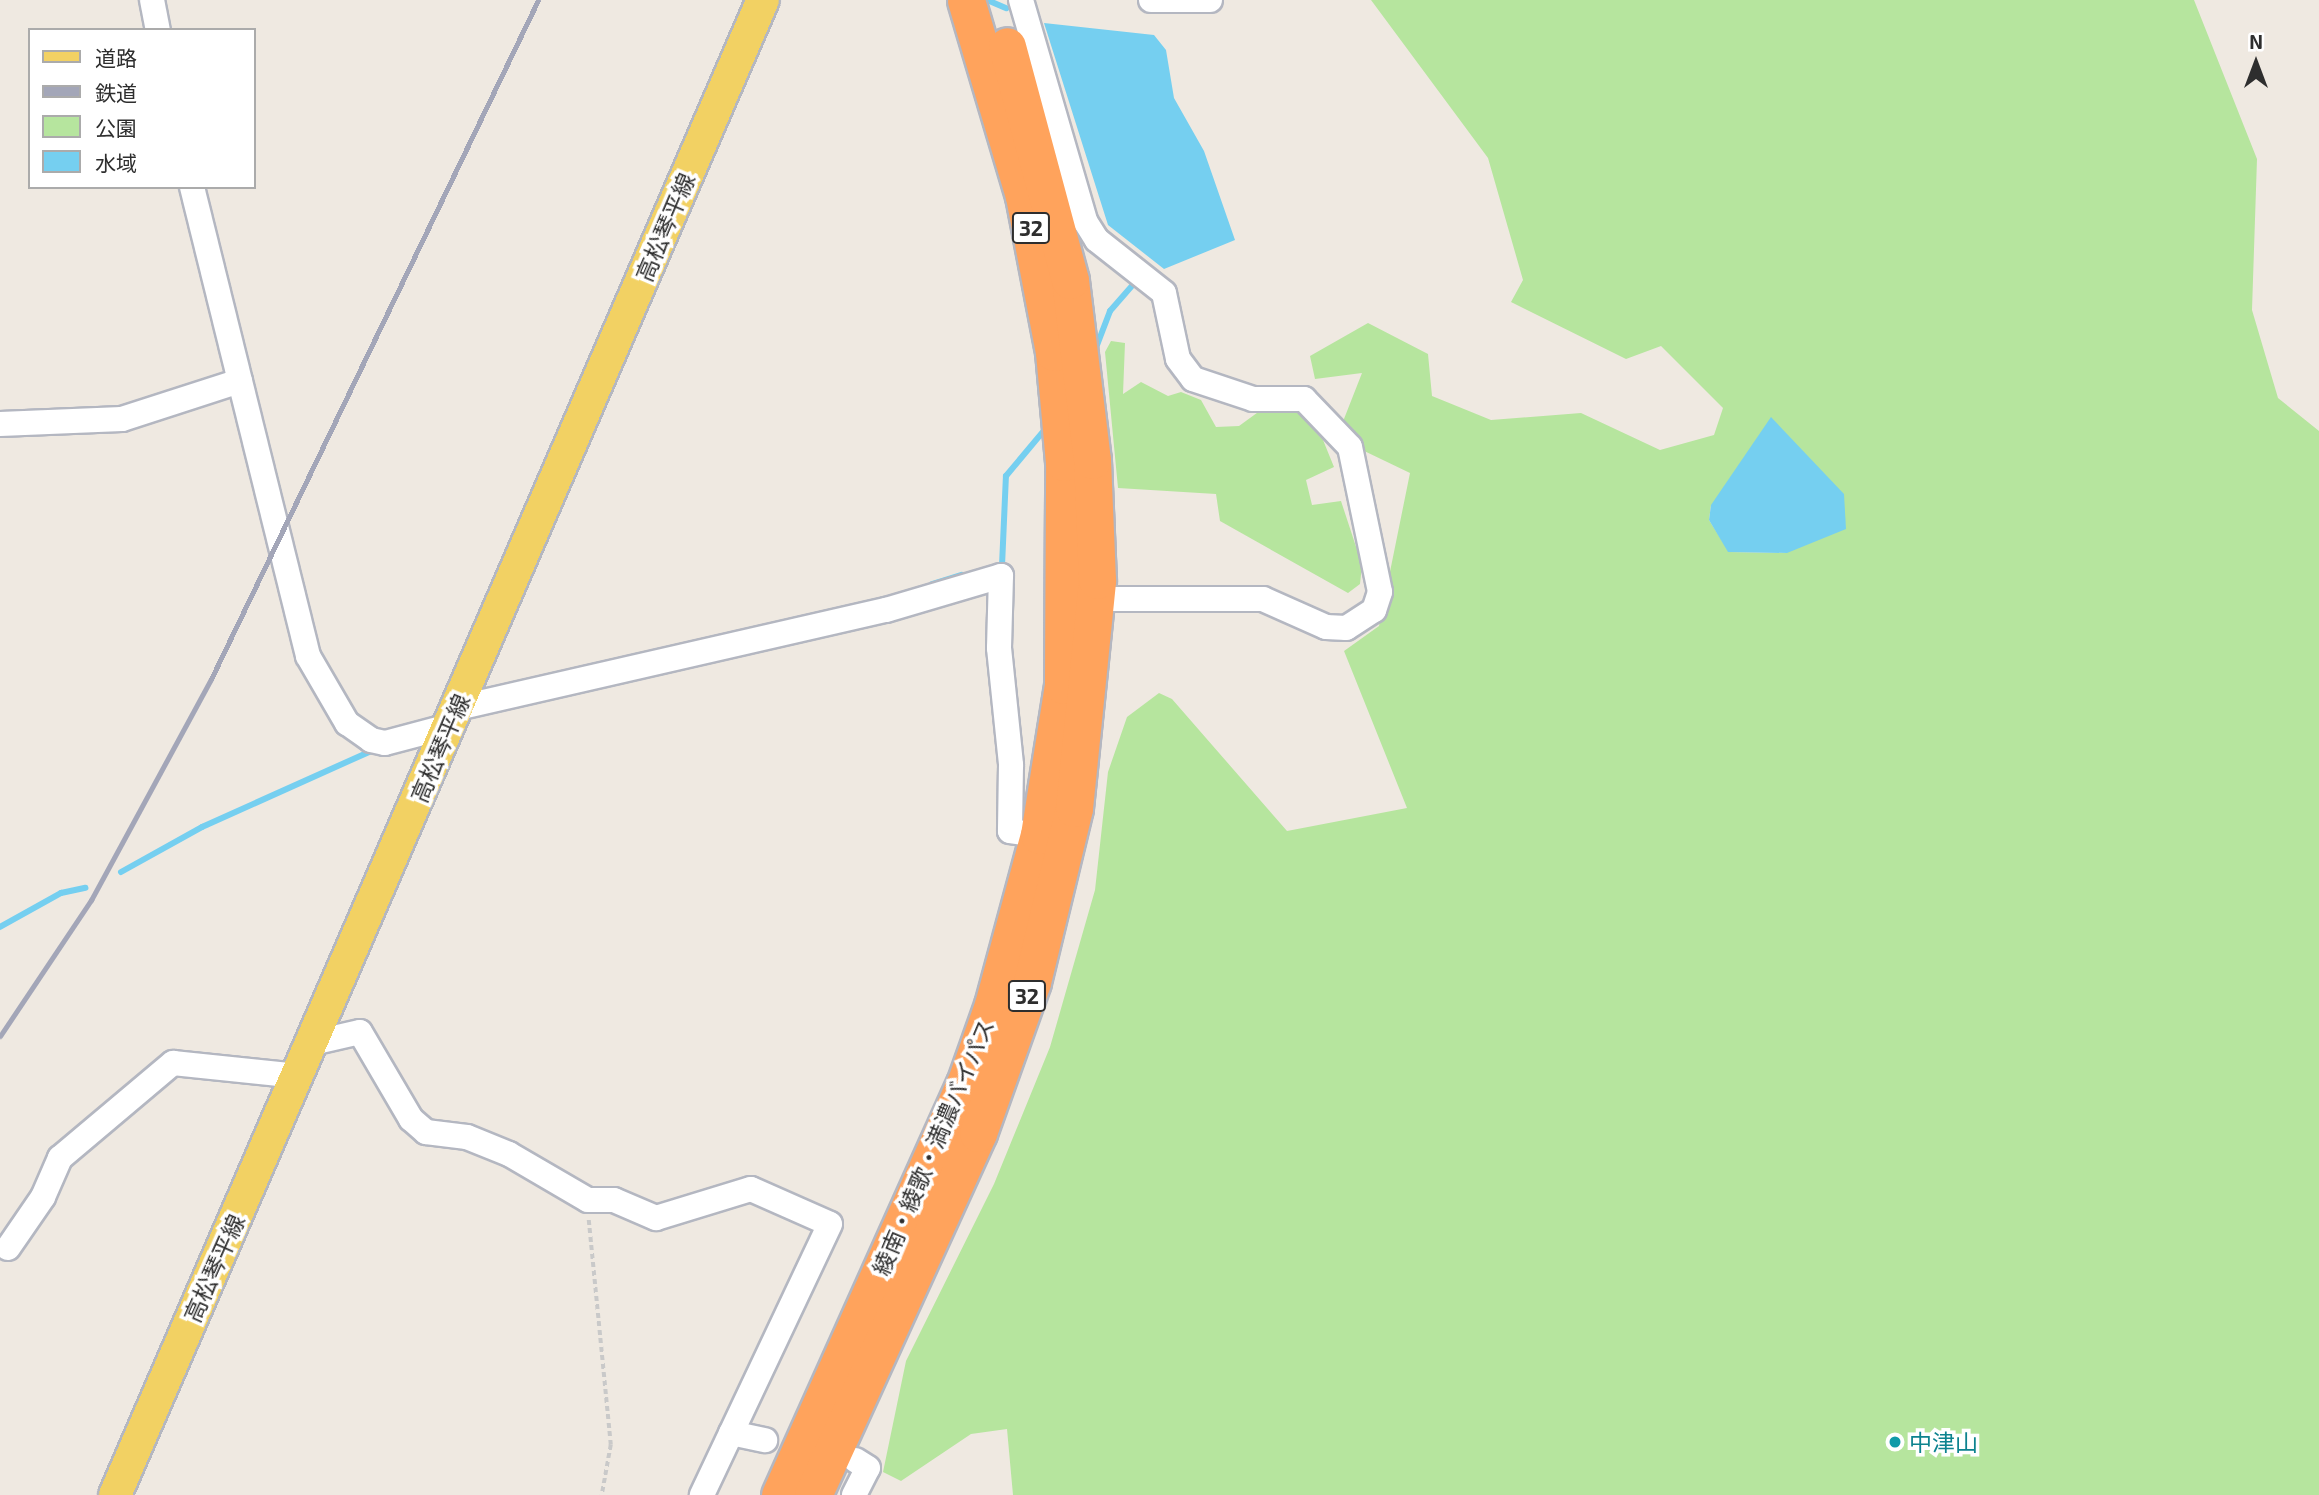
<!DOCTYPE html>
<html>
<head>
<meta charset="utf-8">
<style>
	body { margin:0 }
	#map { position:relative; width:2319px; height:1495px; overflow:hidden; background:#efe9e1; font-family:"Exo 2","Noto Sans JP",sans-serif }
	div>[style] { position:absolute }
	[style*='--x'] { left:calc(var(--x)*1px); top:calc(var(--y)*1px); width:calc(var(--w)*1px); rotate:calc(var(--a)*1deg) }
	.green>* { inset:0; background:#b6e59e }
	.water>* { inset:0; background:#75cff0 }
	.stream>* { height:6px; margin:-3px; padding:0 3px; transform-origin:3px; border-radius:3px; background:#75cff0 }
	.path>* { height:3.5px; margin-top:-1.75px; transform-origin:0; background:repeating-linear-gradient(90deg,#c9c9c9 0 5px,transparent 0 8.5px) }
	.roads { filter:drop-shadow(2px 0 #b4b7c1) drop-shadow(-2px 0 #b4b7c1) drop-shadow(0 2px #b4b7c1) drop-shadow(0 -2px #b4b7c1) }
	.minor>* { height:24px; margin:-12px; padding:0 12px; transform-origin:12px; border-radius:12px; background:#fff }
	.major>* { height:32px; margin:-16px; padding:0 16px; transform-origin:16px; border-radius:16px; background:#f2d163 }
	.highway>* { height:37px; margin:-18.5px; padding:0 18.5px; transform-origin:18.5px; border-radius:18.5px; background:#ffa35c }
	.rail>* { height:5px; margin:-2.5px; padding:0 2.5px; transform-origin:2.5px; border-radius:2.5px; background:#a3a6b8 }
	.dots>* { width:19px; height:19px; translate:-50% -50%; box-sizing:border-box; border:4px solid #fff; border-radius:50% }
	span { translate:-50% -50%; white-space:nowrap; text-align:center; line-height:1.15; -webkit-text-stroke:7px #fff; paint-order:stroke }
	.shield-label span { padding:2px 5px; background:#fff; border:2px solid; border-radius:5px; -webkit-text-stroke-width:0 }
	.shield-label { font-size:21px; color:#2e2e2e; font-weight:700 }
	.street-label { font-size:23px; color:#2e2e2e }
	.culture-label { font-size:23px; color:#0d838f }
	.left { translate:0 -50%; text-align:left }
	.legend { position:absolute; left:28px; top:28px; width:228px; height:161px; box-sizing:border-box; background:#fff; border:2px solid #ababab; margin:0; padding:9px 12px; list-style:none; font-size:21px; color:#2e2e2e }
	.legend li { display:flex; align-items:center; gap:14px; height:35px }
	.legend b { width:35px; border:2px solid #ababab }
	.north { position:absolute; left:2221px; top:28px; width:70px; height:70px; -webkit-text-stroke:5px #fff; paint-order:stroke; rotate:0deg; font-size:19px; font-weight:700; line-height:28px; text-align:center; color:#2e2e2e }
	.north::after { content:''; display:block; margin:auto; width:24px; height:32px; background:#2e2e2e; clip-path:polygon(50% 0,100% 100%,50% 72%,0 100%) }
</style>
</head>
<body>
<div id="map">
	<div class="green">
		<div style="clip-path:polygon(evenodd,1371px 0,2194px 0,2257px 159px,2252px 310px,2278px 398px,2319px 431px,2319px 1495px,1013px 1495px,1007px 1429px,971px 1434px,901px 1481px,883px 1472px,906px 1361px,994px 1184px,1050px 1047px,1095px 890px,1108px 772px,1127px 717px,1159px 693px,1172px 699px,1287px 831px,1407px 808px,1344px 651px,1379px 626px,1410px 473px,1358px 448px,1342px 424px,1362px 373px,1315px 379px,1310px 356px,1368px 323px,1428px 354px,1432px 396px,1491px 420px,1581px 413px,1660px 450px,1714px 435px,1723px 408px,1661px 346px,1626px 359px,1511px 302px,1523px 280px,1488px 158px,1371px 0,1711px 505px,1787px 553px,1729px 552px,1709px 520px,1711px 505px)"></div>
		<div style="clip-path:polygon(1111px 341px,1125px 343px,1123px 394px,1141px 382px,1168px 396px,1181px 392px,1201px 400px,1216px 427px,1239px 426px,1272px 402px,1296px 410px,1323px 440px,1334px 467px,1306px 480px,1312px 505px,1341px 501px,1362px 565px,1360px 584px,1348px 593px,1220px 521px,1216px 494px,1118px 488px,1105px 352px)"></div>
	</div>
	<div class="water">
		<div style="clip-path:polygon(1044px 23px,1154px 35px,1166px 50px,1174px 98px,1204px 151px,1235px 240px,1164px 269px,1108px 225px)"></div>
		<div style="clip-path:polygon(1771px 417px,1844px 494px,1846px 529px,1787px 553px,1728px 552px,1709px 520px,1711px 505px)"></div>
	</div>
	<div class="stream">
		<div style="--x:987;--y:0;--w:21;--a:23"></div>
		<div style="--x:1094;--y:353;--w:45;--a:-69.1"></div>
		<div style="--x:1110;--y:311;--w:41;--a:-48.9"></div>
		<div style="--x:996;--y:567;--w:6;--a:-9"></div>
		<div style="--x:1002;--y:566;--w:90;--a:-87.5"></div>
		<div style="--x:1006;--y:476;--w:64;--a:-50.1"></div>
		<div style="--x:932;--y:584;--w:31;--a:-17"></div>
		<div style="--x:121;--y:872;--w:93;--a:-29.1"></div>
		<div style="--x:202;--y:827;--w:185;--a:-24.2"></div>
		<div style="--x:0;--y:927;--w:70;--a:-29.1"></div>
		<div style="--x:61;--y:893;--w:25;--a:-12"></div>
	</div>
	<div class="path">
		<div style="--x:589;--y:1220;--w:226;--a:84.4"></div>
		<div style="--x:611;--y:1445;--w:51;--a:100.2"></div>
	</div>
	<div class="roads">
		<div class="minor">
			<div style="--x:152;--y:0;--w:31;--a:79"></div>
			<div style="--x:1021;--y:0;--w:230;--a:73.8"></div>
			<div style="--x:1085;--y:221;--w:22;--a:58"></div>
			<div style="--x:1097;--y:240;--w:85;--a:38.3"></div>
			<div style="--x:1164;--y:293;--w:67;--a:78"></div>
			<div style="--x:1178;--y:359;--w:25;--a:53"></div>
			<div style="--x:1193;--y:379;--w:63;--a:18.4"></div>
			<div style="--x:1253;--y:399;--w:51;--a:0"></div>
			<div style="--x:1304;--y:399;--w:66;--a:46.2"></div>
			<div style="--x:1350;--y:447;--w:148;--a:78.3"></div>
			<div style="--x:1380;--y:592;--w:19;--a:108"></div>
			<div style="--x:1374;--y:610;--w:33;--a:147"></div>
			<div style="--x:1346;--y:628;--w:20;--a:-177"></div>
			<div style="--x:1326;--y:627;--w:69;--a:-156"></div>
			<div style="--x:1263;--y:599;--w:167;--a:180"></div>
			<div style="--x:1151;--y:0;--w:59;--a:0"></div>
			<div style="--x:192;--y:187;--w:483;--a:76.1"></div>
			<div style="--x:308;--y:656;--w:78;--a:59.8"></div>
			<div style="--x:347;--y:723;--w:29;--a:35"></div>
			<div style="--x:371;--y:740;--w:14;--a:12"></div>
			<div style="--x:385;--y:743;--w:66;--a:-14.9"></div>
			<div style="--x:0;--y:424;--w:122;--a:-2.3"></div>
			<div style="--x:122;--y:419;--w:124;--a:-17.9"></div>
			<div style="--x:457;--y:708;--w:440;--a:-12.9"></div>
			<div style="--x:886;--y:610;--w:120;--a:-16.5"></div>
			<div style="--x:1001;--y:576;--w:72;--a:91.6"></div>
			<div style="--x:999;--y:648;--w:118;--a:84.1"></div>
			<div style="--x:1011;--y:765;--w:66;--a:90.9"></div>
			<div style="--x:1010;--y:831;--w:29;--a:8"></div>
			<div style="--x:312;--y:1043;--w:49;--a:-12.9"></div>
			<div style="--x:360;--y:1032;--w:101;--a:59.6"></div>
			<div style="--x:411;--y:1119;--w:20;--a:41"></div>
			<div style="--x:426;--y:1132;--w:41;--a:7"></div>
			<div style="--x:467;--y:1137;--w:45;--a:22"></div>
			<div style="--x:509;--y:1154;--w:91;--a:30.2"></div>
			<div style="--x:588;--y:1200;--w:26;--a:0"></div>
			<div style="--x:614;--y:1200;--w:46;--a:23.2"></div>
			<div style="--x:656;--y:1218;--w:99;--a:-17"></div>
			<div style="--x:751;--y:1189;--w:86;--a:23.9"></div>
			<div style="--x:830;--y:1224;--w:300;--a:115.3"></div>
			<div style="--x:8;--y:1248;--w:62;--a:-55.5"></div>
			<div style="--x:43;--y:1197;--w:43;--a:-66.4"></div>
			<div style="--x:60;--y:1158;--w:148;--a:-40.1"></div>
			<div style="--x:173;--y:1063;--w:126;--a:5.9"></div>
			<div style="--x:731;--y:1433;--w:35;--a:12"></div>
			<div style="--x:854;--y:1495;--w:30;--a:-63"></div>
			<div style="--x:868;--y:1468;--w:15;--a:-148"></div>
		</div>
		<div class="major">
			<div style="--x:115;--y:1495;--w:1629;--a:-66.57"></div>
		</div>
		<div class="highway">
			<div style="--x:780;--y:1495;--w:451;--a:-65.8"></div>
			<div style="--x:965;--y:1084;--w:84;--a:-70.5"></div>
			<div style="--x:993;--y:1005;--w:176;--a:-74.9"></div>
			<div style="--x:1039;--y:835;--w:152;--a:-80.9"></div>
			<div style="--x:1063;--y:685;--w:223;--a:-89.7"></div>
			<div style="--x:1064;--y:462;--w:110;--a:-95.2"></div>
			<div style="--x:1054;--y:352;--w:159;--a:-100.9"></div>
			<div style="--x:1024;--y:196;--w:204;--a:-106.5"></div>
			<div style="--x:813;--y:1495;--w:398;--a:-65.5"></div>
			<div style="--x:978;--y:1133;--w:160;--a:-70.3"></div>
			<div style="--x:1032;--y:982;--w:179;--a:-76.4"></div>
			<div style="--x:1074;--y:808;--w:229;--a:-84.2"></div>
			<div style="--x:1097;--y:580;--w:120;--a:-92.4"></div>
			<div style="--x:1092;--y:460;--w:181;--a:-97"></div>
			<div style="--x:1070;--y:280;--w:242;--a:-105.1"></div>
		</div>
	</div>
	<div class="rail">
		<div style="--x:0;--y:1036;--w:164;--a:-56.2"></div>
		<div style="--x:91;--y:900;--w:251;--a:-61.5"></div>
		<div style="--x:211;--y:679;--w:754;--a:-64.28"></div>
	</div>
	<div class="dots">
		<div style="left:1895px;top:1442px;background:#0f9aa8"></div>
	</div>
	<div class="shield-label">
		<span style="left:1031px;top:228px">32</span>
		<span style="left:1027px;top:996px">32</span>
	</div>
	<div class="street-label">
		<span style="left:665px;top:227px;rotate:-67deg">高松琴平線</span>
		<span style="left:440px;top:748px;rotate:-67deg">高松琴平線</span>
		<span style="left:933px;top:1147px;rotate:-67deg">綾南・綾歌・満濃バイパス</span>
		<span style="left:214px;top:1268px;rotate:-66deg">高松琴平線</span>
	</div>
	<div class="culture-label">
		<span class="left" style="left:1909px;top:1442px">中津山</span>
	</div>
	<ul class="legend">
	<li><b style="height:9px;background:#f2d163"></b>道路</li>
	<li><b style="height:9px;background:#a3a6b8"></b>鉄道</li>
	<li><b style="height:19px;background:#b6e59e"></b>公園</li>
	<li><b style="height:19px;background:#75cff0"></b>水域</li>
	</ul>
	<div class="north">N</div>
</div>
</body>
</html>
